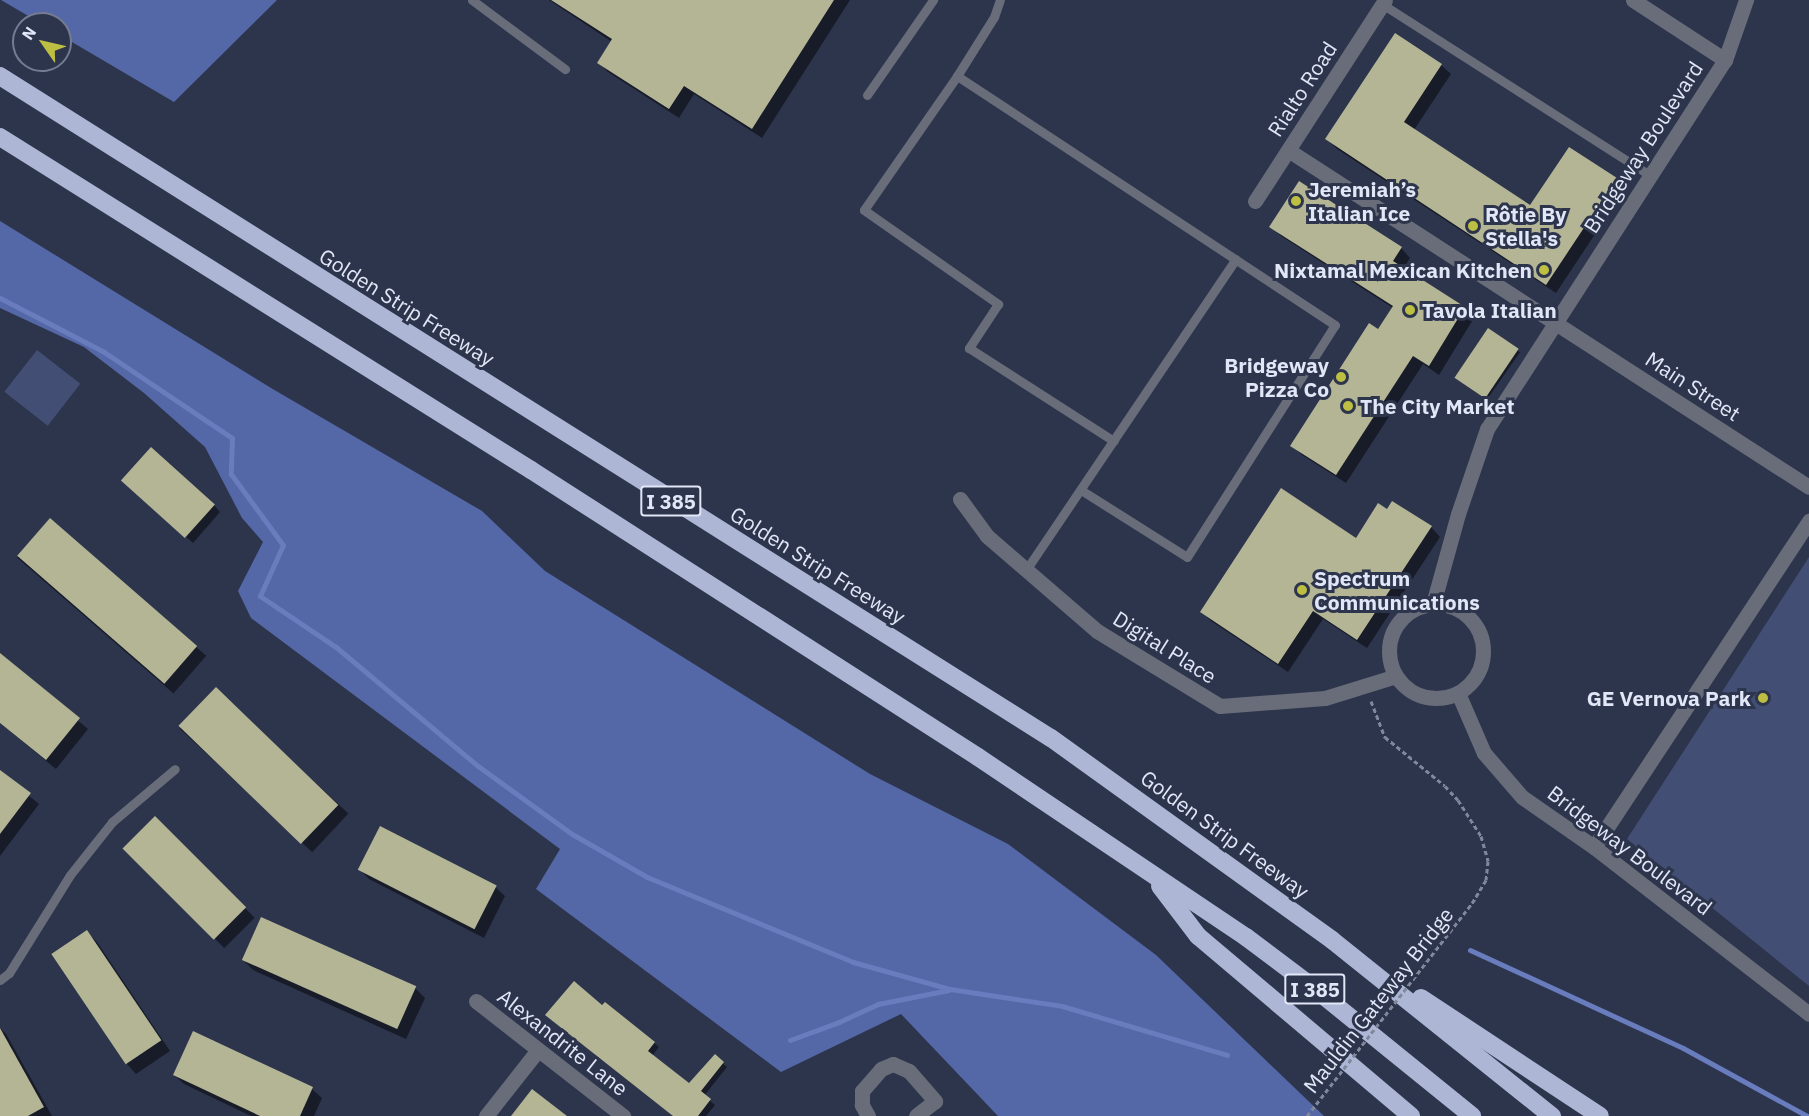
<!DOCTYPE html>
<html>
<head>
<meta charset="utf-8">
<style>
	body { margin:0 }
	#map { position:relative; width:1809px; height:1116px; overflow:hidden; background:#2d354d; font-family:"IBM Plex Sans",sans-serif }
	div>[style] { position:absolute }
	[style*='--x'] { left:calc(var(--x)*1px); top:calc(var(--y)*1px); width:calc(var(--w)*1px); rotate:calc(var(--a)*1deg) }
	.green>* { inset:0; background:#434e74; transform-origin:0 0 }
	.forest>* { inset:0; background:#5467a7 }
	.shadow>* { inset:0; background:#0007; transform-origin:0 0 }
	.stream>* { height:5px; margin:-2.5px; padding:0 2.5px; transform-origin:2.5px; border-radius:2.5px; background:#687cbe }
	.building>* { inset:0; background:#b4b595; transform-origin:0 0 }
	.path>* { height:3px; margin-top:-1.5px; transform-origin:0; background:repeating-linear-gradient(90deg,#81889c 0 4.5px,transparent 0 7.5px) }
	.lane>* { height:9px; margin:-4.5px; padding:0 4.5px; transform-origin:4.5px; border-radius:4.5px; background:#686d79 }
	.street>* { height:15px; margin:-7.5px; padding:0 7.5px; transform-origin:7.5px; border-radius:7.5px; background:#686d79 }
	.street>.ring { margin:-7.5px; padding:0; box-sizing:content-box; background:none; border:15px solid #686d79; border-radius:50% }
	.highway>* { height:18px; margin:-9px; padding:0 9px; transform-origin:9px; border-radius:9px; background:#adb7d5 }
	.path-bridge>* { height:3px; margin-top:-1.5px; transform-origin:0; background:repeating-linear-gradient(90deg,#81889c 0 4.5px,transparent 0 7.5px) }
	.dots>* { width:16px; height:16px; translate:-50% -50%; box-sizing:border-box; border:3px solid #2d354d; border-radius:50% }
	span { translate:-50% -50%; white-space:nowrap; text-align:center; line-height:1.15; -webkit-text-stroke:6px #2d354d; paint-order:stroke }
	.shield-label span { padding:2px 4px; background:#2d354d; border:2px solid; border-radius:4px; -webkit-text-stroke-width:0 }
	.shield-label { font-size:20px; color:#e1e7f7; font-weight:700 }
	.street-label { font-size:21px; color:#e1e7f7 }
	.poi-label { font-size:21px; color:#e1e7f7; font-weight:700 }
	.left { translate:0 -50%; text-align:left }
	.right { translate:-100% -50%; text-align:right }
	.north { position:absolute; left:12px; top:12px; width:60px; height:60px; box-sizing:border-box; background:#2d354d; border:2px solid #757c91; border-radius:50%; rotate:304deg; font-size:16px; font-weight:700; line-height:24px; text-align:center; color:#e1e7f7 }
	.north::after { content:''; display:block; margin:auto; width:21px; height:27px; background:#bdbf43; clip-path:polygon(50% 0,100% 100%,50% 72%,0 100%) }
</style>
</head>
<body>
<div id="map">
	<div class="green">
		<div style="left:37px;top:350px;width:55px;height:53px;rotate:38deg"></div>
		<div style="clip-path:polygon(1809px 557px,1809px 986px,1627px 839px)"></div>
	</div>
	<div class="forest">
		<div style="clip-path:polygon(1px 0,277px 0,174px 102px,60px 35px,60px 24px,42px 24px)"></div>
		<div style="clip-path:polygon(0 221px,271px 388px,482px 511px,545px 571px,870px 774px,1008px 844px,1156px 955px,1324px 1116px,998px 1116px,901px 1014px,781px 1072px,536px 889px,560px 849px,251px 618px,238px 591px,263px 542px,242px 518px,205px 447px,144px 393px,84px 347px,0 308px)"></div>
	</div>
	<div class="shadow">
		<div style="clip-path:polygon(549px 0,850px 0,762px 138px,694px 94px,679px 118px,608px 72px,599px 63px,612px 42px)"></div>
		<div style="clip-path:polygon(1441px 65px,1451px 74px,1414px 130px,1531px 207px,1616px 179px,1625px 189px,1556px 293px,1337px 149px,1327px 139px)"></div>
		<div style="clip-path:polygon(1271px 226px,1401px 248px,1410px 258px,1403px 269px,1464px 309px,1474px 318px,1439px 375px,1423px 364px,1346px 483px,1302px 455px,1292px 446px,1393px 308px,1281px 236px)"></div>
		<div style="left:1488px;top:330px;width:39px;height:58px;rotate:35deg"></div>
		<div style="clip-path:polygon(130px 488px,214px 505px,220px 512px,193px 543px)"></div>
		<div style="clip-path:polygon(1388px 511px,1431px 527px,1440px 537px,1367px 648px,1323px 619px,1288px 672px,1211px 621px,1202px 612px,1356px 540px)"></div>
		<div style="left:50px;top:520px;width:207px;height:50px;rotate:41deg"></div>
		<div style="clip-path:polygon(0 655px,88px 729px,56px 769px,0 723px)"></div>
		<div style="left:216px;top:690px;width:181px;height:53px;rotate:43deg"></div>
		<div style="clip-path:polygon(0 772px,39px 804px,0 856px)"></div>
		<div style="left:155px;top:818px;width:141px;height:43px;rotate:45deg"></div>
		<div style="clip-path:polygon(360px 870px,495px 887px,505px 896px,484px 938px,369px 879px)"></div>
		<div style="clip-path:polygon(87px 932px,97px 942px,170px 1051px,136px 1074px,127px 1064px)"></div>
		<div style="clip-path:polygon(243px 960px,415px 988px,425px 998px,406px 1039px,253px 970px)"></div>
		<div style="clip-path:polygon(603px 1007px,654px 1043px,659px 1047px,652px 1056px,689px 1085px,722px 1063px,727px 1067px,704px 1096px,715px 1105px,706px 1116px,675px 1116px)"></div>
		<div style="clip-path:polygon(0 1028px,6px 1034px,52px 1116px,0 1116px)"></div>
		<div style="clip-path:polygon(194px 1033px,312px 1089px,322px 1098px,314px 1116px,251px 1116px,184px 1084px,174px 1075px)"></div>
	</div>
	<div class="stream">
		<div style="--x:0;--y:298;--w:117;--a:27.4"></div>
		<div style="--x:104;--y:352;--w:154;--a:33.9"></div>
		<div style="--x:232;--y:438;--w:36;--a:92"></div>
		<div style="--x:231;--y:474;--w:88;--a:53.8"></div>
		<div style="--x:283;--y:545;--w:56;--a:114.3"></div>
		<div style="--x:260;--y:596;--w:92;--a:33.9"></div>
		<div style="--x:336;--y:647;--w:185;--a:40"></div>
		<div style="--x:478;--y:766;--w:116;--a:35.9"></div>
		<div style="--x:572;--y:834;--w:86;--a:29.8"></div>
		<div style="--x:647;--y:877;--w:223;--a:22.4"></div>
		<div style="--x:853;--y:962;--w:101;--a:15.6"></div>
		<div style="--x:950;--y:989;--w:113;--a:8.6"></div>
		<div style="--x:1062;--y:1006;--w:172;--a:16.5"></div>
		<div style="--x:1470;--y:950;--w:234;--a:24.7"></div>
		<div style="--x:1683;--y:1048;--w:141;--a:28.7"></div>
		<div style="--x:790;--y:1040;--w:52;--a:-20.2"></div>
		<div style="--x:839;--y:1022;--w:43;--a:-24.8"></div>
		<div style="--x:878;--y:1004;--w:72;--a:-11.2"></div>
	</div>
	<div class="building">
		<div style="clip-path:polygon(551px 0,834px 0,752px 129px,684px 86px,669px 109px,597px 63px,612px 39px)"></div>
		<div style="clip-path:polygon(1395px 33px,1442px 64px,1404px 122px,1530px 205px,1569px 147px,1617px 178px,1546px 285px,1325px 139px)"></div>
		<div style="clip-path:polygon(1299px 181px,1402px 247px,1393px 261px,1465px 307px,1429px 366px,1413px 356px,1336px 475px,1290px 446px,1369px 323px,1378px 329px,1393px 306px,1269px 227px)"></div>
		<div style="left:1488px;top:328px;width:37px;height:60px;rotate:34deg"></div>
		<div style="left:151px;top:447px;width:86px;height:45px;rotate:42deg"></div>
		<div style="clip-path:polygon(1281px 488px,1356px 538px,1378px 503px,1387px 509px,1392px 501px,1432px 526px,1357px 640px,1313px 611px,1278px 664px,1200px 612px)"></div>
		<div style="left:50px;top:518px;width:195px;height:50px;rotate:41deg"></div>
		<div style="clip-path:polygon(0 653px,80px 718px,46px 760px,0 723px)"></div>
		<div style="left:216px;top:687px;width:170px;height:54px;rotate:44deg"></div>
		<div style="clip-path:polygon(0 770px,31px 793px,0 834px)"></div>
		<div style="left:155px;top:816px;width:129px;height:46px;rotate:45deg"></div>
		<div style="left:380px;top:826px;width:131px;height:49px;rotate:27deg"></div>
		<div style="left:261px;top:917px;width:170px;height:47px;rotate:24deg"></div>
		<div style="left:87px;top:930px;width:133px;height:43px;rotate:56deg"></div>
		<div style="clip-path:polygon(574px 981px,602px 1005px,605px 1002px,655px 1042px,648px 1051px,689px 1083px,715px 1054px,724px 1062px,701px 1091px,711px 1099px,698px 1116px,673px 1116px,545px 1015px)"></div>
		<div style="clip-path:polygon(0 1028px,44px 1107px,28px 1116px,0 1116px)"></div>
		<div style="clip-path:polygon(193px 1031px,313px 1087px,300px 1116px,260px 1116px,173px 1075px)"></div>
		<div style="clip-path:polygon(532px 1089px,567px 1116px,511px 1116px)"></div>
	</div>
	<div class="path">
		<div style="--x:1371;--y:701;--w:39;--a:69"></div>
		<div style="--x:1385;--y:737;--w:77;--a:39.2"></div>
		<div style="--x:1445;--y:786;--w:19;--a:47"></div>
		<div style="--x:1458;--y:800;--w:43;--a:57.4"></div>
		<div style="--x:1481;--y:836;--w:26;--a:74"></div>
		<div style="--x:1488;--y:861;--w:19;--a:96"></div>
		<div style="--x:1486;--y:880;--w:27;--a:121"></div>
	</div>
	<div class="lane">
		<div style="--x:472;--y:0;--w:116;--a:36.6"></div>
		<div style="--x:1382;--y:4;--w:317;--a:32.6"></div>
		<div style="--x:957;--y:76;--w:70;--a:-57.9"></div>
		<div style="--x:994;--y:17;--w:18;--a:-71"></div>
		<div style="--x:867;--y:95;--w:116;--a:-55.2"></div>
		<div style="--x:1081;--y:490;--w:125;--a:32.3"></div>
		<div style="--x:1187;--y:557;--w:275;--a:-57.5"></div>
		<div style="--x:1335;--y:325;--w:453;--a:-146.6"></div>
		<div style="--x:957;--y:76;--w:163;--a:124.8"></div>
		<div style="--x:864;--y:210;--w:164;--a:35"></div>
		<div style="--x:998;--y:304;--w:53;--a:123.4"></div>
		<div style="--x:969;--y:348;--w:172;--a:32.7"></div>
		<div style="--x:1026;--y:570;--w:375;--a:-56"></div>
		<div style="--x:0;--y:980;--w:11;--a:-38"></div>
		<div style="--x:9;--y:973;--w:115;--a:-58.1"></div>
		<div style="--x:70;--y:875;--w:68;--a:-51.6"></div>
		<div style="--x:112;--y:822;--w:82;--a:-40.1"></div>
	</div>
	<div class="street">
		<div style="--x:1633;--y:0;--w:110;--a:33.1"></div>
		<div style="--x:1288;--y:150;--w:620;--a:32.9"></div>
		<div style="--x:1255;--y:201;--w:239;--a:-57.1"></div>
		<div style="--x:960;--y:499;--w:46;--a:53.9"></div>
		<div style="--x:987;--y:536;--w:145;--a:40.8"></div>
		<div style="--x:1097;--y:631;--w:144;--a:31.4"></div>
		<div style="--x:1220;--y:706;--w:105;--a:-4.4"></div>
		<div style="--x:1325;--y:698;--w:74;--a:-17.2"></div>
		<div style="--x:1433;--y:604;--w:93;--a:-74.5"></div>
		<div style="--x:1458;--y:514;--w:90;--a:-71.2"></div>
		<div style="--x:1487;--y:429;--w:439;--a:-57.2"></div>
		<div style="--x:1725;--y:60;--w:64;--a:-70.7"></div>
		<div class="ring" style="left:1389px;top:604px;width:79px;height:79px"></div>
		<div style="--x:1458;--y:693;--w:65;--a:66.6"></div>
		<div style="--x:1484;--y:753;--w:58;--a:49.2"></div>
		<div style="--x:1522;--y:797;--w:88;--a:34.8"></div>
		<div style="--x:1594;--y:847;--w:272;--a:37.8"></div>
		<div style="--x:1594;--y:847;--w:391;--a:-56.6"></div>
		<div style="--x:476;--y:1001;--w:187;--a:38"></div>
		<div style="--x:486;--y:1116;--w:84;--a:-51.8"></div>
		<div style="--x:868;--y:1116;--w:13;--a:-119"></div>
		<div style="--x:862;--y:1105;--w:14;--a:-90"></div>
		<div style="--x:862;--y:1091;--w:29;--a:-49"></div>
		<div style="--x:881;--y:1069;--w:13;--a:-23"></div>
		<div style="--x:893;--y:1064;--w:17;--a:24"></div>
		<div style="--x:909;--y:1071;--w:40;--a:49"></div>
		<div style="--x:935;--y:1101;--w:24;--a:142"></div>
	</div>
	<div class="highway">
		<div style="--x:0;--y:76;--w:1242;--a:32.21"></div>
		<div style="--x:1051;--y:738;--w:346;--a:35.7"></div>
		<div style="--x:1332;--y:940;--w:282;--a:38.7"></div>
		<div style="--x:0;--y:137;--w:627;--a:32.09"></div>
		<div style="--x:531;--y:470;--w:531;--a:32.7"></div>
		<div style="--x:978;--y:757;--w:323;--a:33.9"></div>
		<div style="--x:1246;--y:937;--w:91;--a:37"></div>
		<div style="--x:1319;--y:992;--w:197;--a:39"></div>
		<div style="--x:1160;--y:886;--w:63;--a:52.8"></div>
		<div style="--x:1198;--y:936;--w:279;--a:40.2"></div>
		<div style="--x:1421;--y:998;--w:214;--a:33.4"></div>
	</div>
	<div class="path-bridge">
		<div style="--x:1307;--y:1116;--w:269;--a:-52.2"></div>
	</div>
	<div class="dots">
		<div style="left:1296px;top:201px;background:#bdbf43"></div>
		<div style="left:1473px;top:226px;background:#bdbf43"></div>
		<div style="left:1544px;top:270px;background:#bdbf43"></div>
		<div style="left:1410px;top:310px;background:#bdbf43"></div>
		<div style="left:1341px;top:377px;background:#bdbf43"></div>
		<div style="left:1348px;top:406px;background:#bdbf43"></div>
		<div style="left:1302px;top:590px;background:#bdbf43"></div>
		<div style="left:1763px;top:698px;background:#bdbf43"></div>
	</div>
	<div class="shield-label">
		<span style="left:671px;top:501px">I 385</span>
		<span style="left:1315px;top:989px">I 385</span>
	</div>
	<div class="street-label">
		<span style="left:1302px;top:89px;rotate:-57deg">Rialto Road</span>
		<span style="left:1643px;top:147px;rotate:-57deg">Bridgeway Boulevard</span>
		<span style="left:407px;top:307px;rotate:32deg">Golden Strip Freeway</span>
		<span style="left:1693px;top:386px;rotate:33deg">Main Street</span>
		<span style="left:818px;top:565px;rotate:32deg">Golden Strip Freeway</span>
		<span style="left:1165px;top:647px;rotate:32deg">Digital Place</span>
		<span style="left:1225px;top:834px;rotate:36deg">Golden Strip Freeway</span>
		<span style="left:1630px;top:850px;rotate:37deg">Bridgeway Boulevard</span>
		<span style="left:1378px;top:1000px;rotate:-52deg">Mauldin Gateway Bridge</span>
		<span style="left:563px;top:1042px;rotate:38deg">Alexandrite Lane</span>
	</div>
	<div class="poi-label">
		<span class="left" style="left:1308px;top:201px">Jeremiah’s<br>Italian Ice</span>
		<span class="left" style="left:1485px;top:226px">Rôtie By<br>Stella's</span>
		<span class="right" style="left:1532px;top:270px">Nixtamal Mexican Kitchen</span>
		<span class="left" style="left:1422px;top:310px">Tavola Italian</span>
		<span class="right" style="left:1329px;top:377px">Bridgeway<br>Pizza Co</span>
		<span class="left" style="left:1360px;top:406px">The City Market</span>
		<span class="left" style="left:1314px;top:590px">Spectrum<br>Communications</span>
		<span class="right" style="left:1751px;top:698px">GE Vernova Park</span>
	</div>
	<div class="north">N</div>
</div>
</body>
</html>
